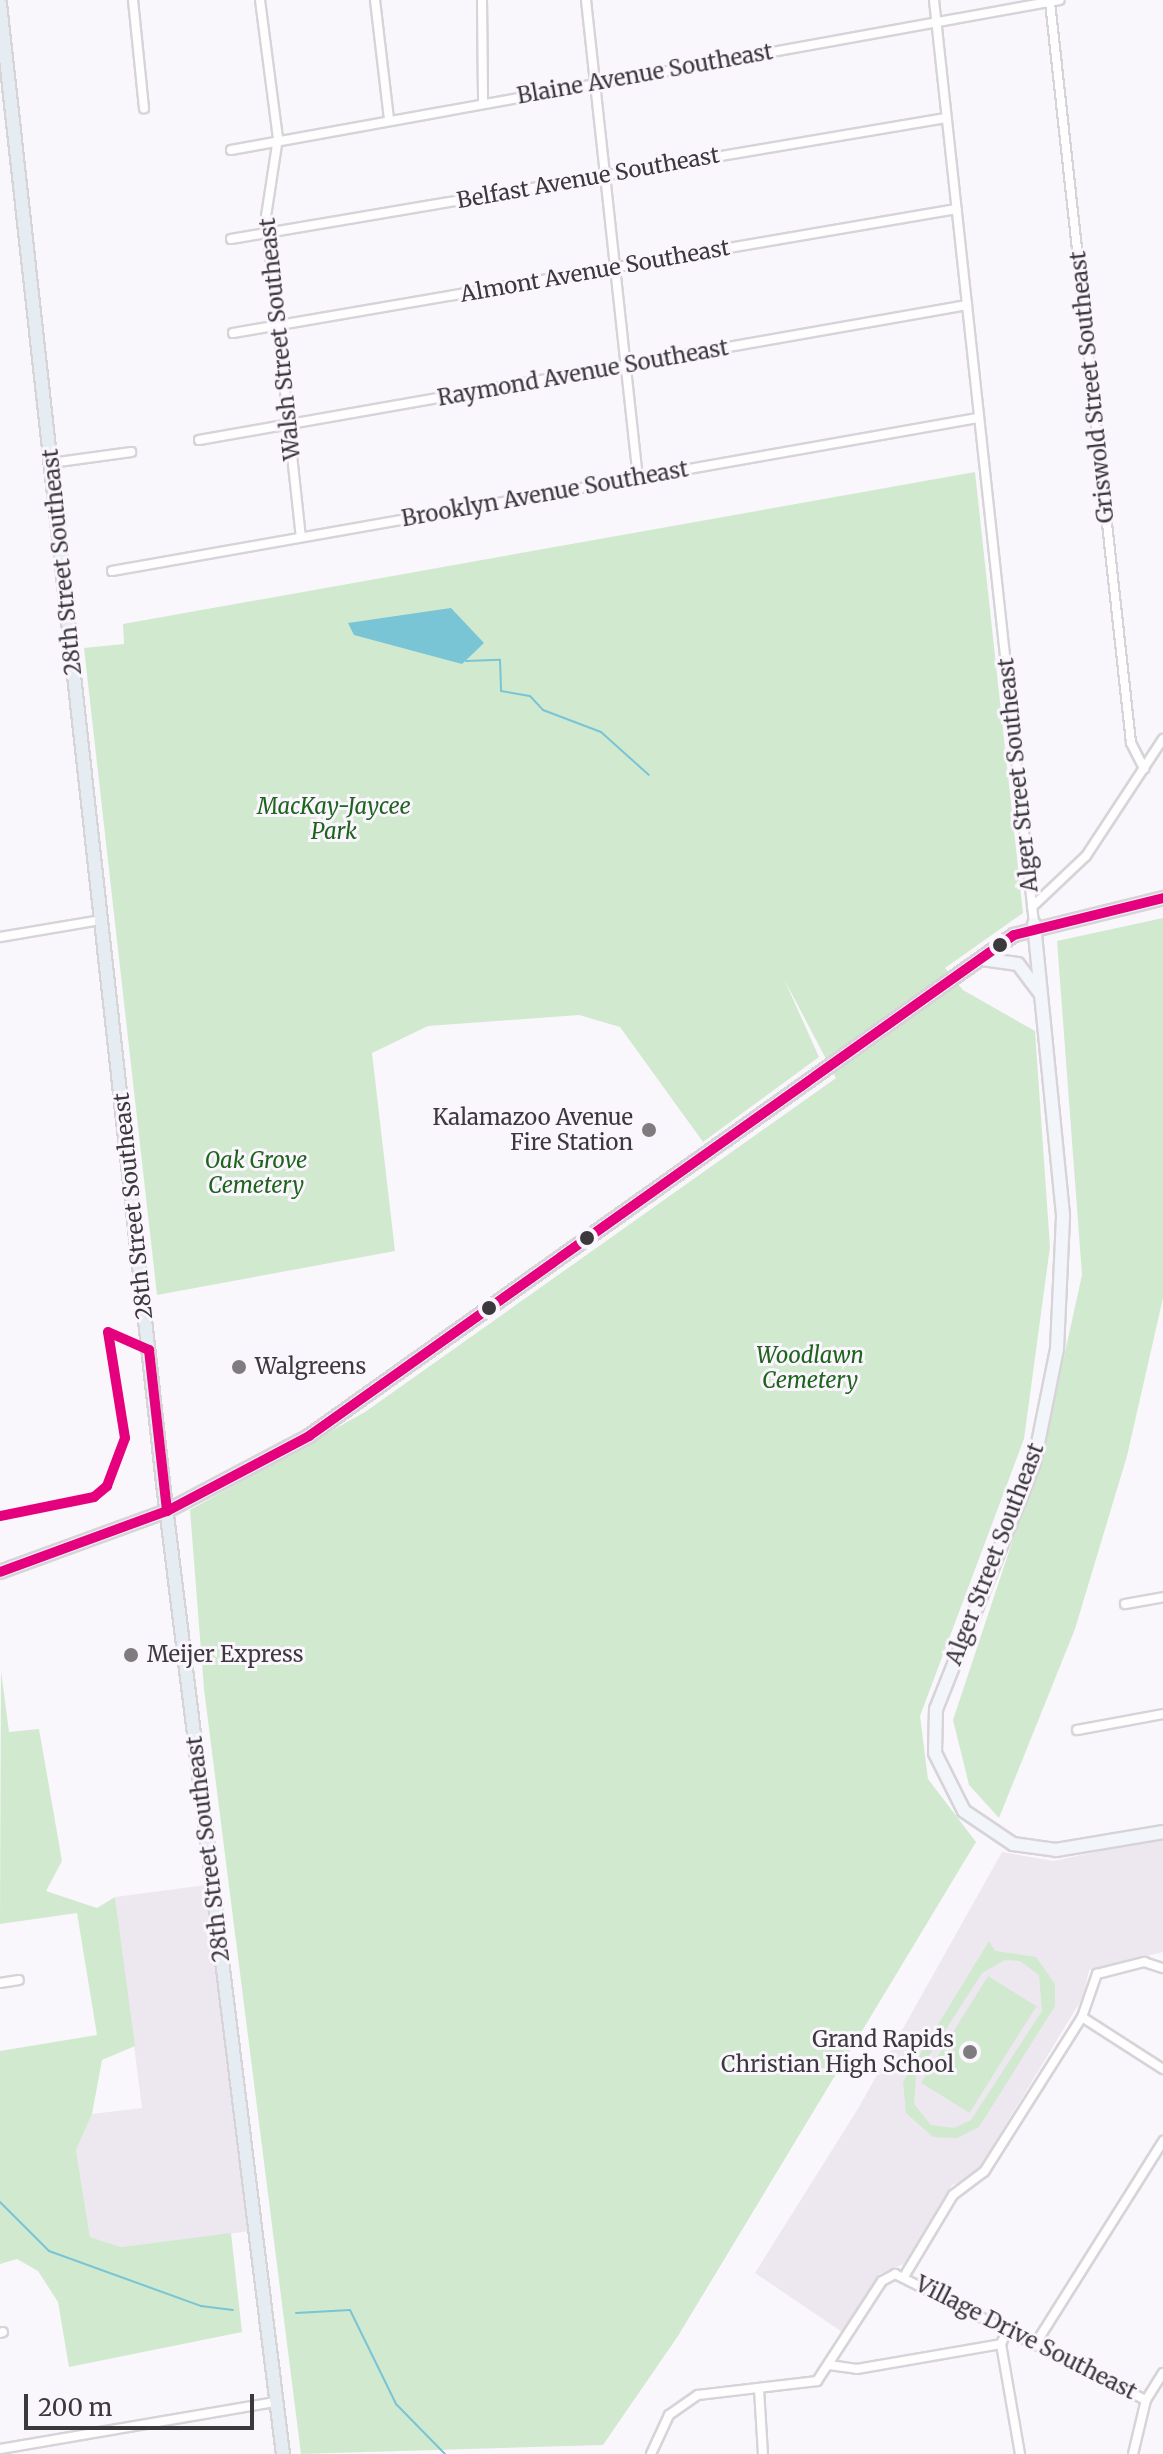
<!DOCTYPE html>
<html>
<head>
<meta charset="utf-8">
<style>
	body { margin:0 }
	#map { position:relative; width:1163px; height:2454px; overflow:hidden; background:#faf7fc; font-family:Merriweather,serif }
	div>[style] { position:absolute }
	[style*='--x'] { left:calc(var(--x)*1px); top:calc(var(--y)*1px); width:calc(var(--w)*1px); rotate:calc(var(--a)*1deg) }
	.built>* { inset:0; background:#ede7f0 }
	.green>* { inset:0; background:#d1e9cf; transform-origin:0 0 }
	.water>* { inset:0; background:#79c4d5 }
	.stream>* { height:2px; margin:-1px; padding:0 1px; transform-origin:1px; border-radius:1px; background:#79c4d5 }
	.roads { filter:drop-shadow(2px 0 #d7d4d8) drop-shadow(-2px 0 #d7d4d8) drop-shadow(0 2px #d7d4d8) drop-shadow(0 -2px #d7d4d8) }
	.minor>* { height:8px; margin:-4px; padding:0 4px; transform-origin:4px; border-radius:4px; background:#fefeff }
	.secondary>* { height:12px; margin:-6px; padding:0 6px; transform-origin:6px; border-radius:6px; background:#f2f5f9 }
	.primary>* { height:12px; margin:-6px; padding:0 6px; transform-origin:6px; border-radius:6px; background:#e5edf2 }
	.bus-1>* { height:10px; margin:-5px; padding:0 5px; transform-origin:5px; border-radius:5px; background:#e5007d }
	.dots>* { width:22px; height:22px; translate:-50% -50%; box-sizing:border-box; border:4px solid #fbf5fe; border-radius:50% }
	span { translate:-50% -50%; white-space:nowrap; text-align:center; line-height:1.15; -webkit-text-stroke:6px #fbf5fe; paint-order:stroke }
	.street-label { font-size:22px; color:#3b393c }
	.park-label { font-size:22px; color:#1d641d; font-style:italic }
	.poi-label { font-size:22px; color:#3b393c }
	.right { translate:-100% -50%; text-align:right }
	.left { translate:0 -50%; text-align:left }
	.scale { position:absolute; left:24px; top:2394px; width:230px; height:36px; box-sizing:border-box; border:4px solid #3b393c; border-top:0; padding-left:10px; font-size:24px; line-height:28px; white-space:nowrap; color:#3b393c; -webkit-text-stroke:6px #fbf5fe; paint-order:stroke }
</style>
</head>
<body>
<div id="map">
	<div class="built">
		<div style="clip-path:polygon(1163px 1838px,1163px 1952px,1089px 1970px,1083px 1997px,974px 2177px,952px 2185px,904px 2264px,879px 2274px,842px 2332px,755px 2273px,859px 2107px,1002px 1852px,1053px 1861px)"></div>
		<div style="clip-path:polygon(206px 1885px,251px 2231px,121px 2247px,90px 2237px,76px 2150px,92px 2114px,142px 2108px,115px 1897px)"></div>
	</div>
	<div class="green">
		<div style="clip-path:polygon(975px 472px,1023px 913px,945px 968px,963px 990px,1035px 1031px,1050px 1247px,1024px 1439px,920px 1716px,928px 1779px,976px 1842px,678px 2336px,603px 2445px,301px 2454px,204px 1689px,190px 1510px,365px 1412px,836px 1078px,784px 979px,819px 1057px,703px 1142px,620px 1027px,579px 1015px,428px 1026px,372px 1053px,395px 1251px,157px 1295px,84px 648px,124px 644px,123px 624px)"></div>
		<div style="clip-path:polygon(1163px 918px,1163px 1298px,1127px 1456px,1075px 1629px,999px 1818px,969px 1785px,953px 1720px,1045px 1443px,1082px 1275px,1057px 941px)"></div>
		<div style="clip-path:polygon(1px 1671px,9px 1732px,39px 1729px,62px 1861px,46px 1891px,97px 1908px,115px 1897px,135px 2046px,102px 2060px,92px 2114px,76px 2150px,90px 2237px,121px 2247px,231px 2233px,242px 2332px,69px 2367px,58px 2302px,38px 2271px,17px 2259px,0 2264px,0 2051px,97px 2035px,77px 1913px,0 1924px)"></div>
		<div style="clip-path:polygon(evenodd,989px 1941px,995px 1951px,1036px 1957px,1055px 1984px,1055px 2006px,979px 2127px,957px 2138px,933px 2137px,906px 2113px,903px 2082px,989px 1941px,1005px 1960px,1020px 1961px,1039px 1975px,1042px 2011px,971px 2120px,954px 2128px,931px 2125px,914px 2104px,916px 2076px,982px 1973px,1005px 1960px)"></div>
		<div style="left:988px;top:1976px;width:57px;height:126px;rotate:32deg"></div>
	</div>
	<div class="water">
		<div style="clip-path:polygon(451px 608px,484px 643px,462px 664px,354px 635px,348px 623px)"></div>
	</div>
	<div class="stream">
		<div style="--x:466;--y:661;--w:34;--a:-2"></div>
		<div style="--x:500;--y:660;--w:31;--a:88"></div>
		<div style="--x:501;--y:691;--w:29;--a:10"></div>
		<div style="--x:530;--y:696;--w:19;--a:47"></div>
		<div style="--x:543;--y:710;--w:62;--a:20.8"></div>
		<div style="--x:601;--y:732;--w:64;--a:41.9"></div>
		<div style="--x:0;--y:2202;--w:69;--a:45"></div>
		<div style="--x:49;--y:2251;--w:162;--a:19.9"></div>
		<div style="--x:201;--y:2306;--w:32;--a:7"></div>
		<div style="--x:296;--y:2313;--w:54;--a:-3.2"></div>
		<div style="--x:350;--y:2310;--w:105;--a:63.9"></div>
		<div style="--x:396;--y:2404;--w:70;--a:45.6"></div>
	</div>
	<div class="roads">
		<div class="minor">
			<div style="--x:133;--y:0;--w:109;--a:84.2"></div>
			<div style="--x:260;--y:0;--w:139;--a:82.6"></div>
			<div style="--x:278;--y:138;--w:79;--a:98.7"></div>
			<div style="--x:266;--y:216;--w:323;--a:83.8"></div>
			<div style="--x:375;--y:0;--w:120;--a:83.3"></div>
			<div style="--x:482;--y:0;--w:102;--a:89.4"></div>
			<div style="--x:586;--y:0;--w:481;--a:83.8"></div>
			<div style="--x:934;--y:0;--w:929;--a:83.82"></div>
			<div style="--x:1050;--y:2;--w:745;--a:83.76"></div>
			<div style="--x:1131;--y:743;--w:29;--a:63"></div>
			<div style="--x:231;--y:150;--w:842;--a:-10.26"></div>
			<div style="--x:231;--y:239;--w:725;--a:-9.61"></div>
			<div style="--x:233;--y:333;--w:734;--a:-9.73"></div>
			<div style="--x:199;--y:440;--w:780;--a:-9.97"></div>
			<div style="--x:51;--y:463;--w:81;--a:-7.8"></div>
			<div style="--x:112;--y:571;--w:879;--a:-10.02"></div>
			<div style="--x:1032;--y:907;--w:74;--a:-43.4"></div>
			<div style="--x:1086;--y:856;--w:140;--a:-56.7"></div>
			<div style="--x:0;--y:937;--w:102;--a:-9.6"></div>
			<div style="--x:1125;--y:1604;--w:39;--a:-10"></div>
			<div style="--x:1077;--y:1730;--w:87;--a:-10.5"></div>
			<div style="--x:0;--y:1983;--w:19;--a:-9"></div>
			<div style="--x:1082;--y:2017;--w:96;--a:32.7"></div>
			<div style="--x:905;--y:2275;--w:93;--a:-59"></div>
			<div style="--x:953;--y:2195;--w:39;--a:-37"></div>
			<div style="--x:984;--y:2172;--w:183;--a:-57.7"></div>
			<div style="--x:1082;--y:2017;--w:46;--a:-70.8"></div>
			<div style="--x:1097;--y:1974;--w:49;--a:-14.3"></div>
			<div style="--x:1144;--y:1962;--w:20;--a:18"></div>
			<div style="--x:0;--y:2333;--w:3;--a:-18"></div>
			<div style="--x:1036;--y:2343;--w:239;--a:-57.8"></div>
			<div style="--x:1001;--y:2344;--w:112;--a:80.2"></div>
			<div style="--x:829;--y:2365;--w:28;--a:8"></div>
			<div style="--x:857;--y:2369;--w:146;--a:-9.8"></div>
			<div style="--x:1001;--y:2344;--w:17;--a:-65"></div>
			<div style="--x:759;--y:2389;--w:65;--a:86.5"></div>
			<div style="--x:0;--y:2449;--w:280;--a:-9.7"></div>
			<div style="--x:651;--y:2454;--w:43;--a:-65.2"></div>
			<div style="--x:669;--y:2415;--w:35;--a:-35"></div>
			<div style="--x:698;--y:2395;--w:120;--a:-6.7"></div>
			<div style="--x:817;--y:2381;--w:119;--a:-57"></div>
			<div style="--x:882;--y:2281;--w:15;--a:-28"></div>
			<div style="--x:895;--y:2274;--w:281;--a:26.7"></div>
			<div style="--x:1133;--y:2454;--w:56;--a:-76.5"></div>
			<div style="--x:1146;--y:2400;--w:32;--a:-58"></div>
		</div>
		<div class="secondary">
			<div style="--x:1034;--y:924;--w:294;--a:84.3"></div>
			<div style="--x:1063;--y:1217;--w:132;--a:92.6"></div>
			<div style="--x:1057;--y:1349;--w:116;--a:101.4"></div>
			<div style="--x:1034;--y:1463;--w:265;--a:111.7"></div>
			<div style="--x:936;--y:1709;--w:44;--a:91.3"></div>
			<div style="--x:935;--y:1753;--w:65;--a:63.4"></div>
			<div style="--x:964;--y:1811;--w:59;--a:34"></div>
			<div style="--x:1013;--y:1844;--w:43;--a:7.9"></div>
			<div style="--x:1056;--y:1850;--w:109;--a:-9.5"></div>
			<div style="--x:982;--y:959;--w:36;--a:8"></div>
			<div style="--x:1018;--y:964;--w:35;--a:53"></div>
			<div style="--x:0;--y:1572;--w:178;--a:-20.1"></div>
			<div style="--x:167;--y:1511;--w:161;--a:-27.8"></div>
			<div style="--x:309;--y:1436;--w:865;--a:-35.4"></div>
			<div style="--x:1014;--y:935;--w:154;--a:-13.9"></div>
		</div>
		<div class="primary">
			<div style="--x:0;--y:4;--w:1496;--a:83.71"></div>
			<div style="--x:164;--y:1491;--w:970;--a:82.96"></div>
		</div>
	</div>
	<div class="bus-1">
		<div style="--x:0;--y:1516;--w:96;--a:-11.4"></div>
		<div style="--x:94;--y:1497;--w:17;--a:-40"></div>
		<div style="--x:107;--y:1486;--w:51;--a:-69.4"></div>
		<div style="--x:125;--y:1438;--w:107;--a:-99.1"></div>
		<div style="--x:108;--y:1332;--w:45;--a:23.7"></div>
		<div style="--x:149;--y:1350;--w:162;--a:83.6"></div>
		<div style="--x:0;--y:1572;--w:178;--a:-20.1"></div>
		<div style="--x:167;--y:1511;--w:161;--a:-27.8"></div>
		<div style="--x:309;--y:1436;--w:865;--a:-35.4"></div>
		<div style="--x:1014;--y:935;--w:154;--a:-13.9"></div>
	</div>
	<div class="dots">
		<div style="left:1000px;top:945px;background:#3b393c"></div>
		<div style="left:649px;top:1130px;background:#7e7c7f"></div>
		<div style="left:587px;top:1238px;background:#3b393c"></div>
		<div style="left:489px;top:1308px;background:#3b393c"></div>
		<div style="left:239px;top:1367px;background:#7e7c7f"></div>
		<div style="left:131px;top:1655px;background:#7e7c7f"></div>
		<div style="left:970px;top:2052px;background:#7e7c7f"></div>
	</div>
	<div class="street-label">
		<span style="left:645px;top:74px;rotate:-10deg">Blaine Avenue Southeast</span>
		<span style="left:588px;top:178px;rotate:-10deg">Belfast Avenue Southeast</span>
		<span style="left:595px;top:271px;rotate:-10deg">Almont Avenue Southeast</span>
		<span style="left:280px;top:339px;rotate:-96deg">Walsh Street Southeast</span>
		<span style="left:583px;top:373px;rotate:-10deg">Raymond Avenue Southeast</span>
		<span style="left:1092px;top:387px;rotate:-96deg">Griswold Street Southeast</span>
		<span style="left:545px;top:494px;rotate:-10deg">Brooklyn Avenue Southeast</span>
		<span style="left:62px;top:562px;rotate:-96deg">28th Street Southeast</span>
		<span style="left:1018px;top:775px;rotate:-96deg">Alger Street Southeast</span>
		<span style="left:133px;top:1206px;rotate:-96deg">28th Street Southeast</span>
		<span style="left:995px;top:1554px;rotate:-69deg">Alger Street Southeast</span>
		<span style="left:208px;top:1849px;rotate:-97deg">28th Street Southeast</span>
		<span style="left:1026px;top:2338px;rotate:27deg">Village Drive Southeast</span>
	</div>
	<div class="park-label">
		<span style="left:334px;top:819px">MacKay-Jaycee<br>Park</span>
		<span style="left:256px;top:1173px">Oak Grove<br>Cemetery</span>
		<span style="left:810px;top:1368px">Woodlawn<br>Cemetery</span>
	</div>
	<div class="poi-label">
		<span class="right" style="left:633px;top:1130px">Kalamazoo Avenue<br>Fire Station</span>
		<span class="left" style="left:255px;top:1367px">Walgreens</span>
		<span class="left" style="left:147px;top:1655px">Meijer Express</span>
		<span class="right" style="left:954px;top:2052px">Grand Rapids<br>Christian High School</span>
	</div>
	<div class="scale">200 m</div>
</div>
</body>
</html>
